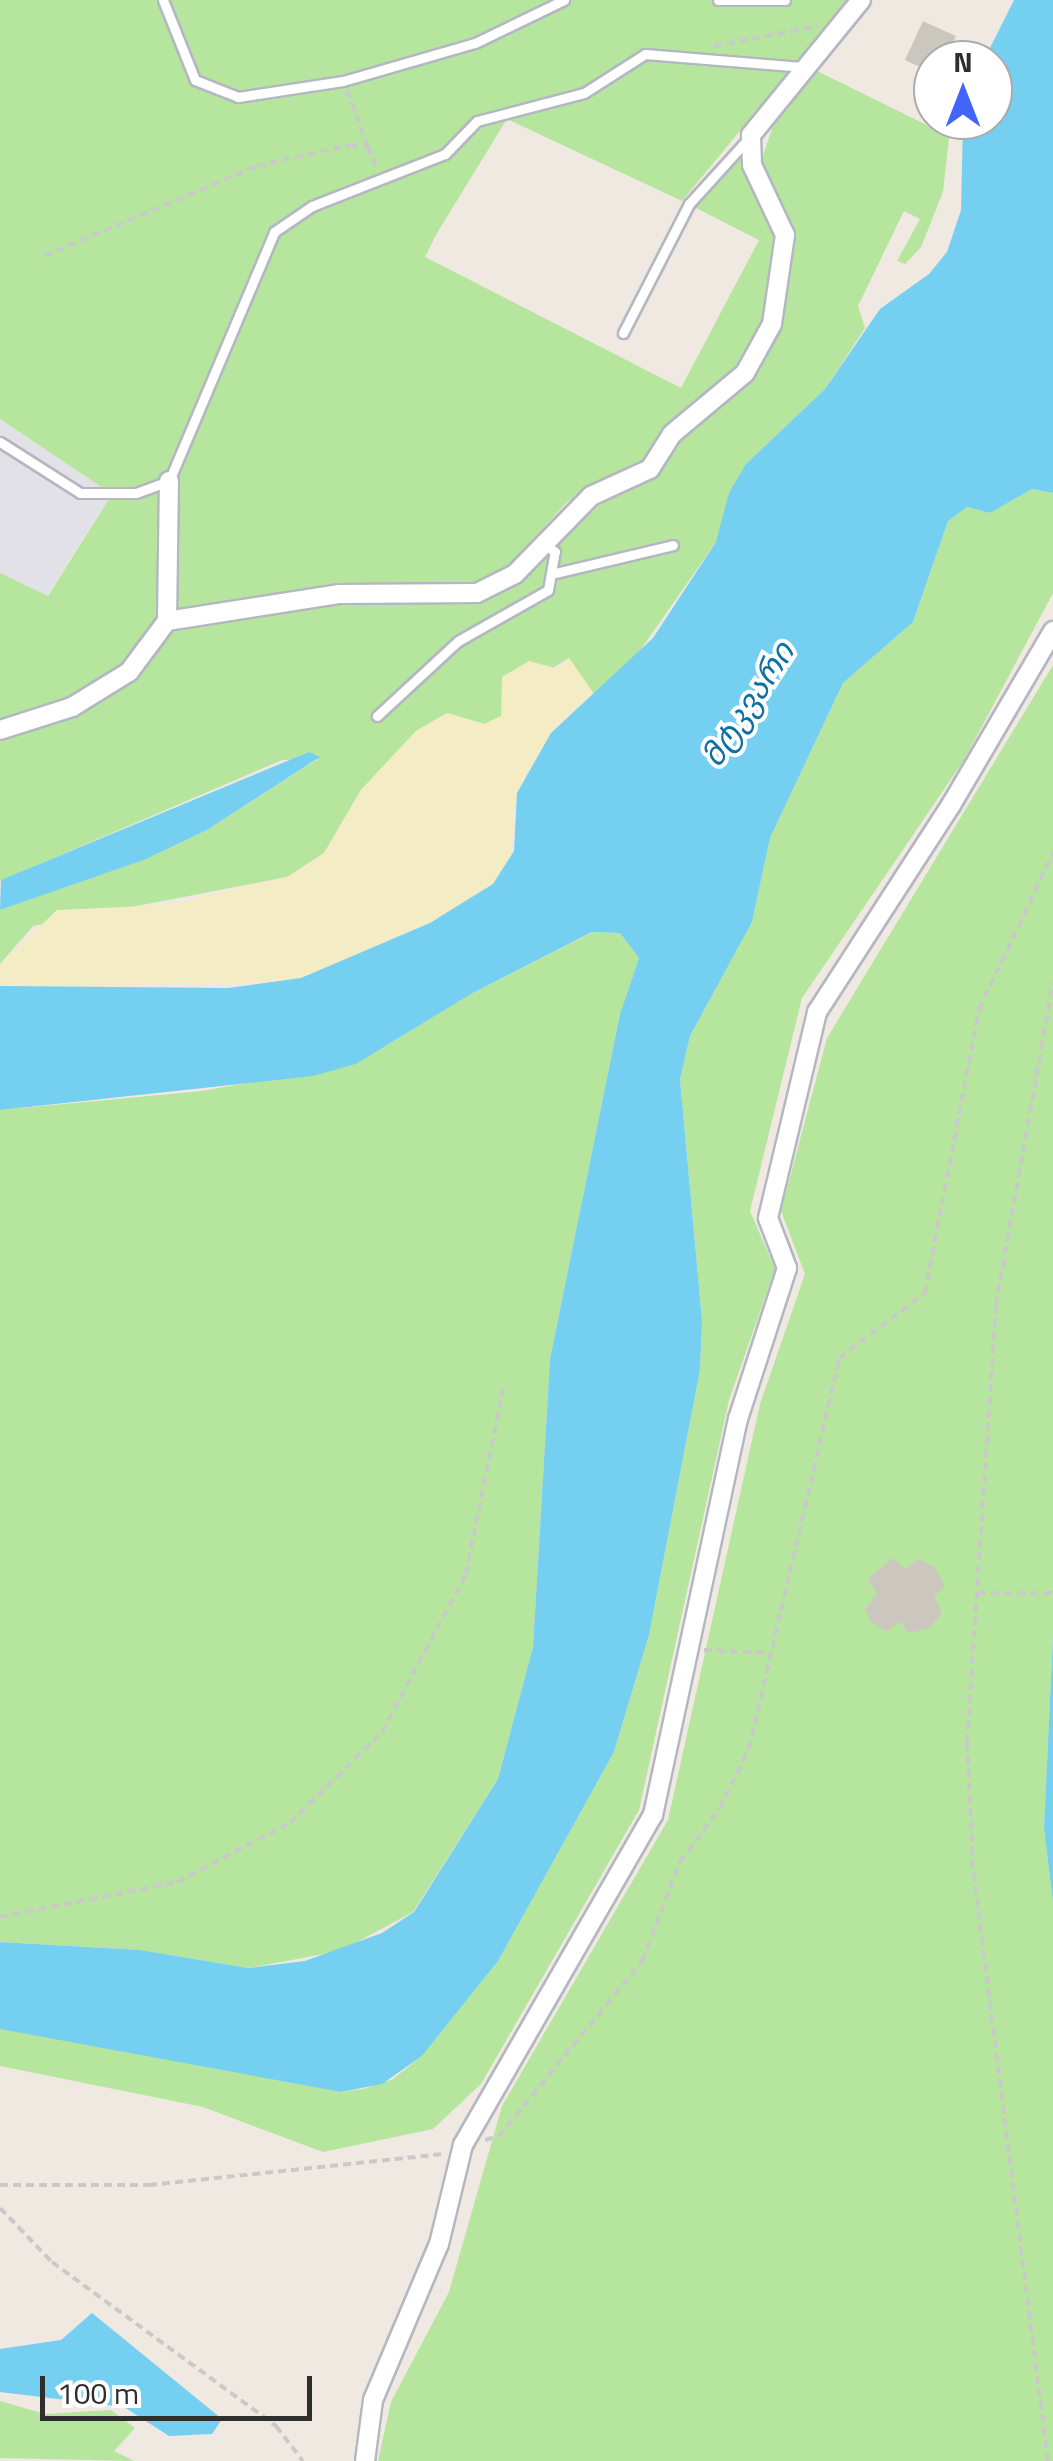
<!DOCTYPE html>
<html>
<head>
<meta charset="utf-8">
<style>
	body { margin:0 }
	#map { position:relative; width:1053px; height:2461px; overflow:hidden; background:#efe9e1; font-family:"Titillium Web","Noto Sans Georgian",sans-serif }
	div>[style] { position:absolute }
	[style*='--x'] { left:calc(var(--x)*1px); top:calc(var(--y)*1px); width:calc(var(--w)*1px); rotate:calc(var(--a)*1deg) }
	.industrial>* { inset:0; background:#e3e1e8 }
	.green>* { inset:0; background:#b6e59e }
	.sand>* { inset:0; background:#f3ecc5 }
	.water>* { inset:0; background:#75cff0 }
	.building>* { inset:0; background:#cbc7bf }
	.path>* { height:4px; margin-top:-2px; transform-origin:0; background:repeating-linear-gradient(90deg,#c9c9c9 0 8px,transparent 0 13px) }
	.roads { filter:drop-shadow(2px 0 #b4b7c1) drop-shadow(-2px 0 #b4b7c1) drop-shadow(0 2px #b4b7c1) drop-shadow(0 -2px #b4b7c1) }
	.service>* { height:9px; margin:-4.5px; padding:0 4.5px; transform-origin:4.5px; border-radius:4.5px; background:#fff }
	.minor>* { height:18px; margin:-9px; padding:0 9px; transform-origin:9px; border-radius:9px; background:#fff }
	span { translate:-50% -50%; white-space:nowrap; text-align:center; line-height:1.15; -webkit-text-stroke:8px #fff; paint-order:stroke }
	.water-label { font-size:32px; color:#0d6fa3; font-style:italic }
	.north { position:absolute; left:913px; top:40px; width:100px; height:100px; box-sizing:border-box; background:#fff; border:2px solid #ababab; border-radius:50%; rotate:0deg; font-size:28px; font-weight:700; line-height:40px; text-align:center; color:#2e2e2e }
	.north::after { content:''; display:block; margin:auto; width:35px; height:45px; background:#4264fb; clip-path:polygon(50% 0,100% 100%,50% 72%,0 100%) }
	.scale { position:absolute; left:40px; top:2376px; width:272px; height:45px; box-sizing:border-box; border:5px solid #2e2e2e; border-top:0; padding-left:12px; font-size:30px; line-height:35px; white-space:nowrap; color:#2e2e2e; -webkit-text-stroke:8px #fff; paint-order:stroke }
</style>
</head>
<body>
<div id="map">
	<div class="industrial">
		<div style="clip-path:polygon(0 420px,112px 493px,47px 596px,0 573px)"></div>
	</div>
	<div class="green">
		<div style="clip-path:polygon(0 0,848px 0,682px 201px,507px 119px,437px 233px,425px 257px,681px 388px,759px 240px,692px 206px,745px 148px,754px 190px,781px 237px,768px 307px,742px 358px,641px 470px,567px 502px,479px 598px,520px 583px,605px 499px,652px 475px,687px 431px,752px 379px,780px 329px,796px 236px,760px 164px,774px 123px,813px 69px,941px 132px,951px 120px,943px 192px,921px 247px,905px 264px,897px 261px,920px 219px,904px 211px,858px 306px,865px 328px,825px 389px,746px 464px,716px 542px,632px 662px,594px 694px,569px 658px,548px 671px,528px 661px,501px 716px,484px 724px,447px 713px,416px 731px,361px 790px,324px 853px,287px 877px,33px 926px,0 964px,0 910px,144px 860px,207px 830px,318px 759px,282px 760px,0 881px,0 573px,48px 596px,112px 494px,0 419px)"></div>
		<div style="clip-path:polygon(1032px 489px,1053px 493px,1053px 593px,964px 760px,802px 998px,750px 1211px,775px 1269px,729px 1400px,639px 1810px,481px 2084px,433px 2129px,323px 2152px,203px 2107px,0 2066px,0 2029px,7px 2029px,341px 2092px,363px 2089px,393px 2079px,422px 2056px,498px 1961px,614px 1752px,649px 1635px,700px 1370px,702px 1320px,680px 1079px,690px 1036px,752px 922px,770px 838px,843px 683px,913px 622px,948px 521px,967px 507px,990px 513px)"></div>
		<div style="clip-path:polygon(1053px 665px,1053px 1636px,1044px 1828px,1053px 1902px,1053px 2461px,378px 2461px,391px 2402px,449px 2292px,502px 2106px,668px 1820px,760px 1404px,805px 1274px,781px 1211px,827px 1038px)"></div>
		<div style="clip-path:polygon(593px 932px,620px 933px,639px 958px,620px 1014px,550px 1359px,533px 1647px,498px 1779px,413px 1912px,340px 1951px,248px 1968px,139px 1950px,0 1942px,0 1110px,202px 1091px,356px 1064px,471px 994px)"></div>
		<div style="clip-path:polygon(0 2401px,45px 2414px,111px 2410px,135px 2428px,114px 2451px,134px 2461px,0 2458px)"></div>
	</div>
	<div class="sand">
		<div style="clip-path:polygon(569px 658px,594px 694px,568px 715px,525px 775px,514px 807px,511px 862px,493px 884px,430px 923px,301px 978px,273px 983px,0 986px,0 964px,57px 910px,167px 905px,288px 877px,324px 853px,361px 790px,416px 731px,447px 713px,484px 724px,501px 716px,502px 677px,529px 661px,559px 669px)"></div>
	</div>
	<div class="water">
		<div style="clip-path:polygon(1014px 0,1053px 0,1053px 493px,1032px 489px,990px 513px,967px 507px,948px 521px,913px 622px,843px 683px,770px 838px,752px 922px,690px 1036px,680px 1079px,702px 1320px,700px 1370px,649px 1635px,614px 1752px,498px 1961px,422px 2056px,382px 2084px,341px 2092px,0 2029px,0 1942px,140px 1950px,248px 1968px,305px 1961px,382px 1933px,414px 1912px,498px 1779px,533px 1647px,550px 1359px,620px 1014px,639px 958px,620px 933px,592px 932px,471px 994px,356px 1064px,313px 1076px,0 1110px,0 986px,228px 988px,301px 978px,430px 923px,493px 884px,514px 851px,517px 793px,551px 733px,653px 638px,716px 542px,729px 493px,746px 464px,825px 389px,880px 309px,929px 274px,947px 252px,961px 210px,963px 120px,993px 120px,993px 60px,984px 60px)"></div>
		<div style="clip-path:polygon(309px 752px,320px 757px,207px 830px,144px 860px,0 910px,1px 880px)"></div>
		<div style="clip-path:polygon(1053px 1636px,1053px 1902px,1044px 1828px)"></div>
		<div style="clip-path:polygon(92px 2313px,222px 2419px,212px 2434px,169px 2436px,124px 2407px,0 2392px,0 2349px,61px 2340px)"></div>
	</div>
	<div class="building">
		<div style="clip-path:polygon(923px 21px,956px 36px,945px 60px,933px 60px,933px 73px,905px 60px)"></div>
		<div style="clip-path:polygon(893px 1558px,906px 1569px,919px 1559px,935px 1568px,945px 1586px,934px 1597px,942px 1613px,929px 1628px,909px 1633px,900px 1622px,886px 1631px,872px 1623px,865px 1609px,877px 1594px,868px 1579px)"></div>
	</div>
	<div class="path">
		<div style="--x:714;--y:46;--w:106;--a:-10.9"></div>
		<div style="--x:347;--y:90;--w:61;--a:69.8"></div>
		<div style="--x:44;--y:256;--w:231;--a:-22.9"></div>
		<div style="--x:257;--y:166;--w:95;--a:-12.7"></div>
		<div style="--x:350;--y:145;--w:18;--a:6"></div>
		<div style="--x:368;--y:147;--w:24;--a:68"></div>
		<div style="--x:978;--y:1593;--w:75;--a:0"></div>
		<div style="--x:704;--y:1650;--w:65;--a:2.6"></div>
		<div style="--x:0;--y:1917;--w:180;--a:-11.2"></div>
		<div style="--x:177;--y:1882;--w:127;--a:-27.6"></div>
		<div style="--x:290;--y:1823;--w:129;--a:-44.7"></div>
		<div style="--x:382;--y:1732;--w:179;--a:-62"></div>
		<div style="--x:466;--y:1574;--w:189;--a:-78.7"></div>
		<div style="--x:485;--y:2140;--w:15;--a:-16"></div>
		<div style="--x:499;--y:2136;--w:226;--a:-50.7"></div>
		<div style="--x:642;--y:1961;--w:106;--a:-69"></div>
		<div style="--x:680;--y:1862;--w:67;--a:-53.5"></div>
		<div style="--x:720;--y:1808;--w:66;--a:-63.8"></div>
		<div style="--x:749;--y:1749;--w:401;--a:-77"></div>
		<div style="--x:839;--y:1358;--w:108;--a:-37.1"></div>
		<div style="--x:925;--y:1293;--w:289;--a:-79.2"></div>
		<div style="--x:979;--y:1009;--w:173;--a:-64.6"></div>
		<div style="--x:0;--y:2185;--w:149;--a:0"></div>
		<div style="--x:149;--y:2185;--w:296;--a:-6"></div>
		<div style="--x:0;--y:2208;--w:75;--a:46.1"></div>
		<div style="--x:52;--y:2262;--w:278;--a:36.2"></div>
		<div style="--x:276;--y:2426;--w:44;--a:52.4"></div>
		<div style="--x:1048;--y:2461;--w:598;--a:-97.21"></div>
		<div style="--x:973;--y:1868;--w:126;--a:-92.7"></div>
		<div style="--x:967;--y:1742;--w:438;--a:-86.2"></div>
		<div style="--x:996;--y:1305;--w:327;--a:-80"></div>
	</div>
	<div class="roads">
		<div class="service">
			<div style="--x:163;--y:0;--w:86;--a:68.2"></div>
			<div style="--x:195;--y:80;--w:46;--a:21.6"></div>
			<div style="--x:238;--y:97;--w:106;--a:-8.7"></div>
			<div style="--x:343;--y:81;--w:137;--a:-16.1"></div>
			<div style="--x:475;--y:43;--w:99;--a:-25.8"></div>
			<div style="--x:718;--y:0;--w:67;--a:0"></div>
			<div style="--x:623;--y:333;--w:145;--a:-62.9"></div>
			<div style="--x:689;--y:204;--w:88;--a:-47.8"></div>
			<div style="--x:0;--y:442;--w:95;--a:32.5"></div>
			<div style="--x:80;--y:493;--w:56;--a:0"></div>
			<div style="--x:136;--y:493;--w:35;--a:-20"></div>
			<div style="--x:169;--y:481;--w:270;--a:-67.1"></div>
			<div style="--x:274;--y:232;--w:46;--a:-34.4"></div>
			<div style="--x:312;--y:206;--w:143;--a:-21.4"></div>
			<div style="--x:445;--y:154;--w:46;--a:-45.9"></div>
			<div style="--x:477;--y:121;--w:111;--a:-14.7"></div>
			<div style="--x:584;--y:93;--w:72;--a:-32.6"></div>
			<div style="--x:645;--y:54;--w:160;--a:4.7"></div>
			<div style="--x:555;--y:573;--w:121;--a:-13.3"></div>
			<div style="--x:377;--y:716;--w:110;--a:-42.8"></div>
			<div style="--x:458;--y:641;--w:103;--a:-29.5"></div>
			<div style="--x:548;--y:590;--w:39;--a:-80"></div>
			<div style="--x:555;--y:552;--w:14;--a:-141"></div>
		</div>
		<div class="minor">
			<div style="--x:167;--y:621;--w:175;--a:-8.9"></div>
			<div style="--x:340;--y:594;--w:137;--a:-0.4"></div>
			<div style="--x:477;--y:593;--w:42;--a:-26.6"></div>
			<div style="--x:515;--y:574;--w:109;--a:-45.7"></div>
			<div style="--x:591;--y:496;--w:65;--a:-24.6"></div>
			<div style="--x:650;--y:469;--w:41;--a:-57.8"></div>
			<div style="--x:672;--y:434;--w:95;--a:-39.9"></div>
			<div style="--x:745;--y:373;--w:56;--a:-61.1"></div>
			<div style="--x:772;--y:324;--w:90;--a:-81.7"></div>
			<div style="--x:785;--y:235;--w:77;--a:-115.2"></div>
			<div style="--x:752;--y:165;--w:30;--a:-92"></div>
			<div style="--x:751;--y:135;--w:174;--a:-50.8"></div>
			<div style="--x:0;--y:730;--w:76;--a:-17.7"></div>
			<div style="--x:72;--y:707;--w:67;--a:-31.6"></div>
			<div style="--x:129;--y:672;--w:64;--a:-53.3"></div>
			<div style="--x:167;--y:621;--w:140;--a:-89.2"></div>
			<div style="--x:365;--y:2461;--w:62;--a:-82.5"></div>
			<div style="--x:373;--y:2400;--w:169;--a:-67.1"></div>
			<div style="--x:439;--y:2244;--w:102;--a:-76.4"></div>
			<div style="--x:463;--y:2145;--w:381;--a:-60.1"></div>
			<div style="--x:653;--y:1815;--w:405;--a:-77.9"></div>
			<div style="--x:738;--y:1419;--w:159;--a:-72"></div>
			<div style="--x:787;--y:1268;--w:53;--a:-110.8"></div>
			<div style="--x:768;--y:1218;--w:212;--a:-76.6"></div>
			<div style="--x:817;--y:1012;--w:247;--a:-57.1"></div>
			<div style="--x:951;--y:805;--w:202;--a:-59.6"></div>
		</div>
	</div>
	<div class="water-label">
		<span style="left:747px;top:704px;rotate:-57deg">მტკვარი</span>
	</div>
	<div class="north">N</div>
	<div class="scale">100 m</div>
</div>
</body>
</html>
